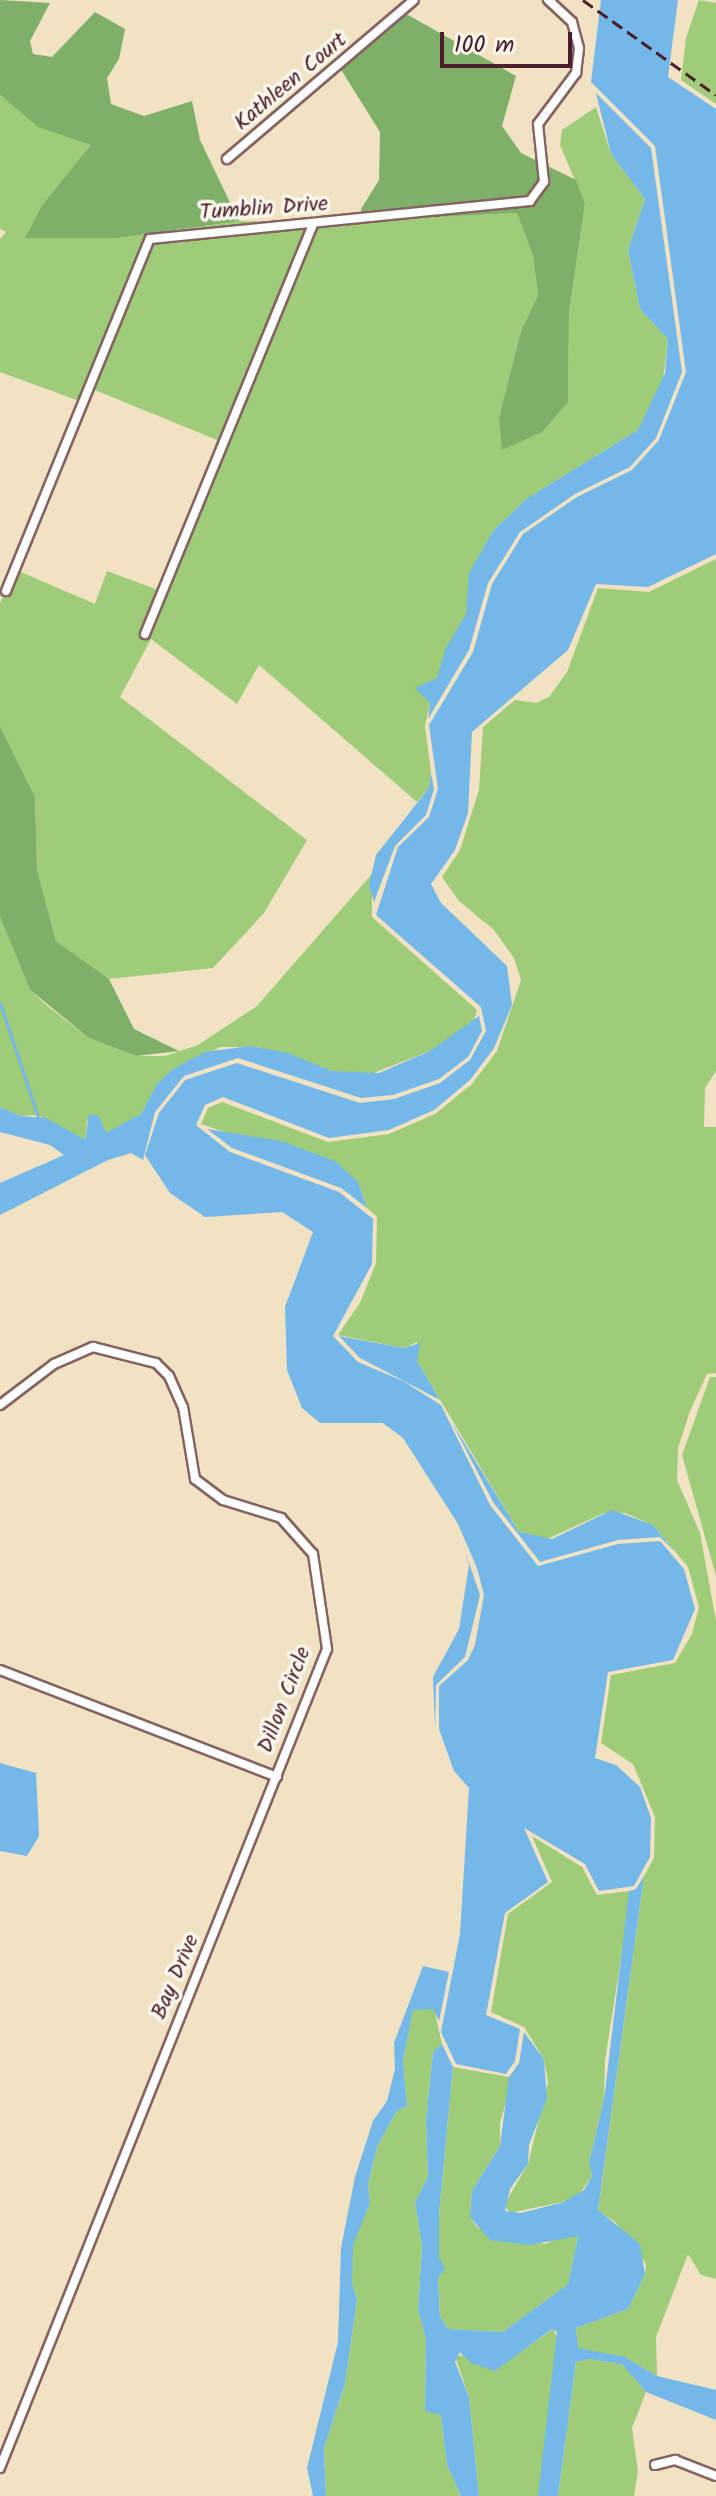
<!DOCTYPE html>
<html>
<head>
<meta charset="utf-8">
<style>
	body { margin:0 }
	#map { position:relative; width:716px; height:2496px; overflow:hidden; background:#f0e2c3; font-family:Kalam,sans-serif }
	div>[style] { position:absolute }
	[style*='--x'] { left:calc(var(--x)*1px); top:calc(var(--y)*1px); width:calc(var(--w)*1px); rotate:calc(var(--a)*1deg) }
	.green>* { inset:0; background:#9ecc79 }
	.forest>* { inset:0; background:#7eb069 }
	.water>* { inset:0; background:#74b7e9 }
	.stream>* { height:3px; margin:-1.5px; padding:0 1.5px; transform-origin:1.5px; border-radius:1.5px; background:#74b7e9 }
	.roads { filter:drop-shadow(2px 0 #846360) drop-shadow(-2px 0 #846360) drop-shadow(0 2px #846360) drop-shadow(0 -2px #846360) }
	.minor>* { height:8px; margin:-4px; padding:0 4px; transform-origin:4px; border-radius:4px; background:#fff }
	.rail>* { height:3px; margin-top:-1.5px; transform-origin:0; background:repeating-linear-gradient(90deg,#4a1f2b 0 12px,transparent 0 18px) }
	span { translate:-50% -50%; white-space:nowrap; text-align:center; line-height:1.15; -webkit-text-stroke:7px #fbf7ec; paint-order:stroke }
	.street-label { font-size:22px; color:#4a1f2b }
	.scale { position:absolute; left:440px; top:32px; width:132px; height:36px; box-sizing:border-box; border:4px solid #4a1f2b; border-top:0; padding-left:10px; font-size:24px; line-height:28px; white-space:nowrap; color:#4a1f2b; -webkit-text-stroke:6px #fbf7ec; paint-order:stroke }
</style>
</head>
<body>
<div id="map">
	<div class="green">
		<div style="clip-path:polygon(699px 0,716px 3px,716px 104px,681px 80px,686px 38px)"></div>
		<div style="clip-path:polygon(0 95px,38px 126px,92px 145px,43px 204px,118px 238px,239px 221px,321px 223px,517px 213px,533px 256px,538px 295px,521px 331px,499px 417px,503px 449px,568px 402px,569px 314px,585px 204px,560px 145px,562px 130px,596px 107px,611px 154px,645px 199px,628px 250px,640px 309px,668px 339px,663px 380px,638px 430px,526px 499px,493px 531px,470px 573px,466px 614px,430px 703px,425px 726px,431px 773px,429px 788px,417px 802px,259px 665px,237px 704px,151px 639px,120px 697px,307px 840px,264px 913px,213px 968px,109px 979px,56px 941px,37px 870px,35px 797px,0 726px,0 603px,16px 570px,95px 604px,107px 571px,166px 593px,217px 440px,90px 388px,82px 402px,0 372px,0 239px,6px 232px,0 229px)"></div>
		<div style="clip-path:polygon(716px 559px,716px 1071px,705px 1088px,704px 1127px,716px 1127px,716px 1373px,707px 1374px,690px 1411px,678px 1448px,677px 1480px,700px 1533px,716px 1621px,716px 2279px,701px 2275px,688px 2254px,656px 2337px,657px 2376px,625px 2357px,578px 2349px,576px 2328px,628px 2309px,645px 2274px,646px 2264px,615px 2222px,598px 2211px,644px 1876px,654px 1858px,655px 1817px,633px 1764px,601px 1743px,611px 1675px,675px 1663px,692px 1634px,699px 1607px,688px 1567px,653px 1525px,625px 1513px,604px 1513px,545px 1540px,519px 1532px,417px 1361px,417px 1342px,404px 1348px,338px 1335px,360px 1303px,376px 1263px,377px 1217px,367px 1208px,358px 1182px,346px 1173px,201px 1124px,208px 1108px,222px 1102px,328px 1142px,389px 1134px,435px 1114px,472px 1084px,497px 1051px,521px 980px,514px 958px,494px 930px,459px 901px,442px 877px,460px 850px,479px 790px,483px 727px,515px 700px,536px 703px,549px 697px,567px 672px,598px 588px,649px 592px)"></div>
		<div style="clip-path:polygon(372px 874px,372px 917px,477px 1010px,473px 1023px,430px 1051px,371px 1074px,332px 1071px,258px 1047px,221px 1047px,173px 1069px,157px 1084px,141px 1114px,106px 1134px,99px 1116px,87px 1121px,85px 1141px,38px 1115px,20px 1116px,0 1107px,0 917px,30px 990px,46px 1005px,89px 1038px,136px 1056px,165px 1056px,198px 1045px,257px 1006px)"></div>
		<div style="clip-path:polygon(710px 1377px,716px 1377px,716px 1576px,682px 1455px)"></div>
		<div style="clip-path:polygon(532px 1836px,582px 1867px,597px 1895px,629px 1891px,630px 1901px,605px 2060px,604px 2100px,589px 2162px,592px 2176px,576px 2199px,510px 2213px,504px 2205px,528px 2164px,548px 2082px,544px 2059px,524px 2027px,491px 2012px,508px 1914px,552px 1882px)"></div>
		<div style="clip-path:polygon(413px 2009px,434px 2009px,442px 2044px,433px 2052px,426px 2120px,428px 2177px,415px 2202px,422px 2246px,418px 2309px,426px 2340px,425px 2410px,441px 2415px,447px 2465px,461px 2496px,326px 2496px,324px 2448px,345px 2384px,357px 2301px,352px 2283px,352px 2245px,370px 2203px,368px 2185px,377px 2147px,396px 2112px,407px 2106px,403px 2061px)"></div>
		<div style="clip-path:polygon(453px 2067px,509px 2077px,511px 2084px,500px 2123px,500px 2146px,472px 2191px,470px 2217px,478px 2228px,545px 2244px,565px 2235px,578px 2236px,568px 2284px,503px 2332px,448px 2329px,440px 2316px,438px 2278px,444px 2269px,438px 2257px,439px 2214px)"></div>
		<div style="clip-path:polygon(553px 2329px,558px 2339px,554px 2391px,538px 2496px,479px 2496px,469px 2397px,455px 2356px,522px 2351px)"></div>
		<div style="clip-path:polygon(589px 2359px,623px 2364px,646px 2392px,632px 2428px,638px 2471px,634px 2496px,558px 2496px,576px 2362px)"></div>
	</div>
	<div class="forest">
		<div style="clip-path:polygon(0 0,50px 3px,30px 41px,33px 54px,52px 57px,95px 12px,125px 29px,119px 59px,107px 78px,111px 104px,144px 116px,192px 101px,200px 140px,239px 221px,118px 238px,25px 238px,43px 204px,91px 145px,38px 127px,0 95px)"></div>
		<div style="clip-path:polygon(401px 11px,516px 76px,502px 126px,521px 153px,576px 180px,585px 204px,569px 313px,568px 402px,542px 432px,502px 450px,499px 417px,521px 331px,538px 295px,533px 256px,517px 213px,363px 221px,361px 209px,379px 180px,380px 132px,340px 68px)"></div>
		<div style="clip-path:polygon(0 726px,35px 797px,37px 870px,56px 941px,109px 979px,134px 1029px,179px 1051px,136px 1056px,89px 1038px,30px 990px,0 917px)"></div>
	</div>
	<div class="water">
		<div style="clip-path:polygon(601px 0,678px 0,668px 77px,716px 109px,716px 554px,648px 587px,596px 584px,568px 650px,472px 732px,468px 813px,455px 850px,431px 884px,441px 903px,507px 966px,512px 1005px,494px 1048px,470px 1080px,434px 1110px,389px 1130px,329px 1138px,223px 1097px,205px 1105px,196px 1125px,230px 1152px,339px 1192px,373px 1219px,372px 1264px,333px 1336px,358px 1362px,403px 1381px,441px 1405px,490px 1505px,538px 1566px,618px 1544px,660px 1541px,684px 1569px,695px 1609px,673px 1660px,608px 1672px,595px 1758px,616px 1765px,640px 1787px,651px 1818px,650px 1857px,634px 1886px,599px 1891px,585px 1864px,524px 1828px,548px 1882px,505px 1913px,486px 2015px,520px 2029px,515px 2061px,506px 2074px,456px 2064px,441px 2032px,460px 1934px,469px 1788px,454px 1771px,439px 1729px,439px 1686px,468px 1660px,475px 1645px,484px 1595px,477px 1568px,458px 1524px,403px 1438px,383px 1423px,320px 1423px,302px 1408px,287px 1370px,285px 1307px,313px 1232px,282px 1212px,205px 1217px,170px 1193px,145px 1155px,159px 1113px,185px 1080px,237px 1063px,360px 1103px,394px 1099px,440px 1083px,470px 1060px,486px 1031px,481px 1007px,376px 915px,398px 847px,429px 817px,438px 789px,429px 725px,473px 652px,492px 584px,523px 534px,577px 497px,632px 470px,659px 440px,686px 372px,655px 146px,591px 82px)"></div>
		<div style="clip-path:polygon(596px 93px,651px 148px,682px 372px,656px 438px,630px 467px,575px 494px,520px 532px,488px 583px,469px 650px,428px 719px,430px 703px,415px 688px,437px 678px,446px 648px,466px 614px,469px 573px,493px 531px,526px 499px,638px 430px,665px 373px,668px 339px,640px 309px,628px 250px,645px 199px,611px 154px)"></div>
		<div style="clip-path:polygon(431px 773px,434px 789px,426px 815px,395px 846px,374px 902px,369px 885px,376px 855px,429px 788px)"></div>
		<div style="clip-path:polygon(479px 1016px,482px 1031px,468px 1057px,439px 1079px,393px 1095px,361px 1098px,238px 1058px,184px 1076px,155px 1112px,143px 1160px,131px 1153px,108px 1160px,0 1215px,0 1183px,64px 1155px,50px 1145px,0 1132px,0 1107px,20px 1116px,46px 1118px,85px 1140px,89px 1114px,99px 1116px,106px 1133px,141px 1114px,157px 1084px,173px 1069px,205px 1052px,250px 1046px,288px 1053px,332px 1071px,379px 1073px,430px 1051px)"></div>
		<div style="clip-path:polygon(207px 1129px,281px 1141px,335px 1161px,358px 1182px,367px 1208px,341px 1188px,232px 1148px)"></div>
		<div style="clip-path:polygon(339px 1336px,404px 1348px,420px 1343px,417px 1361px,440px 1400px,360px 1358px)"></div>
		<div style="clip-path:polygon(451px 1421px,519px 1532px,552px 1539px,612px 1510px,653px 1525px,675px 1552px,660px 1537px,618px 1540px,540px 1562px,493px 1502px)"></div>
		<div style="clip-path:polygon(465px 1551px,480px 1595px,465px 1657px,436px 1685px,435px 1727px,433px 1677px,459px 1629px,469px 1565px)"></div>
		<div style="clip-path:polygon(0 1763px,36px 1773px,39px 1836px,27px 1856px,0 1851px)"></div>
		<div style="clip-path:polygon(644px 1876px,598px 2210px,640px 2244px,645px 2274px,628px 2309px,576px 2328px,578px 2348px,625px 2357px,657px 2376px,716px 2390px,716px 2420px,646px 2392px,622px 2364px,589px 2359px,576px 2362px,558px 2496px,538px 2496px,557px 2332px,552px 2329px,495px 2371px,471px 2363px,460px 2352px,455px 2362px,469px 2397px,479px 2496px,461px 2496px,447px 2465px,441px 2415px,425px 2411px,426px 2340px,418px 2309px,422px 2246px,415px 2202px,428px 2177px,426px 2120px,433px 2052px,442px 2044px,453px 2067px,439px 2214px,439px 2257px,445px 2269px,438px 2278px,440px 2316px,448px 2329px,503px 2332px,568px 2284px,578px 2236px,529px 2245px,490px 2240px,470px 2217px,472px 2191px,500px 2146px,509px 2077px,519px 2063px,524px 2032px,544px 2059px,547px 2098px,529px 2145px,528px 2164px,510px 2189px,505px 2211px,521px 2213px,564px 2202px,584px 2190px,592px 2176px,589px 2162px,604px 2100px,629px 1891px,636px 1889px)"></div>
		<div style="clip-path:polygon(423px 1966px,449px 1972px,439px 2021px,433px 2009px,413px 2010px,403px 2061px,407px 2106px,396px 2112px,377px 2147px,368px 2185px,370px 2203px,353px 2245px,352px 2283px,357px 2300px,345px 2384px,324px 2448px,326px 2496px,313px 2496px,307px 2468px,338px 2342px,341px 2248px,355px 2177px,373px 2121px,387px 2101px,395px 2069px,394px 2043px)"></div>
	</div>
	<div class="stream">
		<div style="--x:0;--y:1003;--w:120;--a:71.6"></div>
	</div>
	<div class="roads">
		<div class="minor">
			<div style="--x:227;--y:159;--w:245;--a:-40.4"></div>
			<div style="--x:6;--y:591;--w:380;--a:-67.8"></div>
			<div style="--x:150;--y:239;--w:382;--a:-5.7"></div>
			<div style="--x:530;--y:201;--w:24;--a:-54"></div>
			<div style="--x:544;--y:182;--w:58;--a:-95.9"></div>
			<div style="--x:538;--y:124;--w:64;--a:-53.3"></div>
			<div style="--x:576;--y:73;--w:25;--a:-83"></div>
			<div style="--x:579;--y:48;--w:27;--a:-105"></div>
			<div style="--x:572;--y:22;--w:33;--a:-137"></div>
			<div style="--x:145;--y:634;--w:443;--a:-67.7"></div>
			<div style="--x:0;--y:1405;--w:68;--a:-37.2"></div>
			<div style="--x:54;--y:1364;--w:43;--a:-23.6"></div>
			<div style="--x:93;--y:1347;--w:65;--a:14.3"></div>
			<div style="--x:156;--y:1363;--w:18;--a:45"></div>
			<div style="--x:169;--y:1376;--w:34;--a:66"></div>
			<div style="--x:183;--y:1407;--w:73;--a:80.5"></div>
			<div style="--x:195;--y:1479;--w:35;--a:37"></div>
			<div style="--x:223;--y:1500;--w:61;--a:17.2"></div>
			<div style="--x:281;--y:1518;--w:48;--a:48.4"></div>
			<div style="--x:313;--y:1554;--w:96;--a:81.6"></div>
			<div style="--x:327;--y:1649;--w:882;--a:111.77"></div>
			<div style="--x:0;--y:1670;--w:297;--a:21.1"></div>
			<div style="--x:655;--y:2465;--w:21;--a:-14"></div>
			<div style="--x:675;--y:2460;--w:44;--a:21.3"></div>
		</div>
	</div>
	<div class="rail">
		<div style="--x:583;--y:0;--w:163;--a:35.5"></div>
	</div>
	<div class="street-label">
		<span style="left:291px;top:82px;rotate:-40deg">Kathleen Court</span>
		<span style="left:264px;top:209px;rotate:-4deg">Tumblin Drive</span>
		<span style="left:285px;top:1700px;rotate:-69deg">Dillon Circle</span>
		<span style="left:176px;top:1977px;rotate:-67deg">Bay Drive</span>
	</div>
	<div class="scale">100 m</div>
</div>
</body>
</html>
